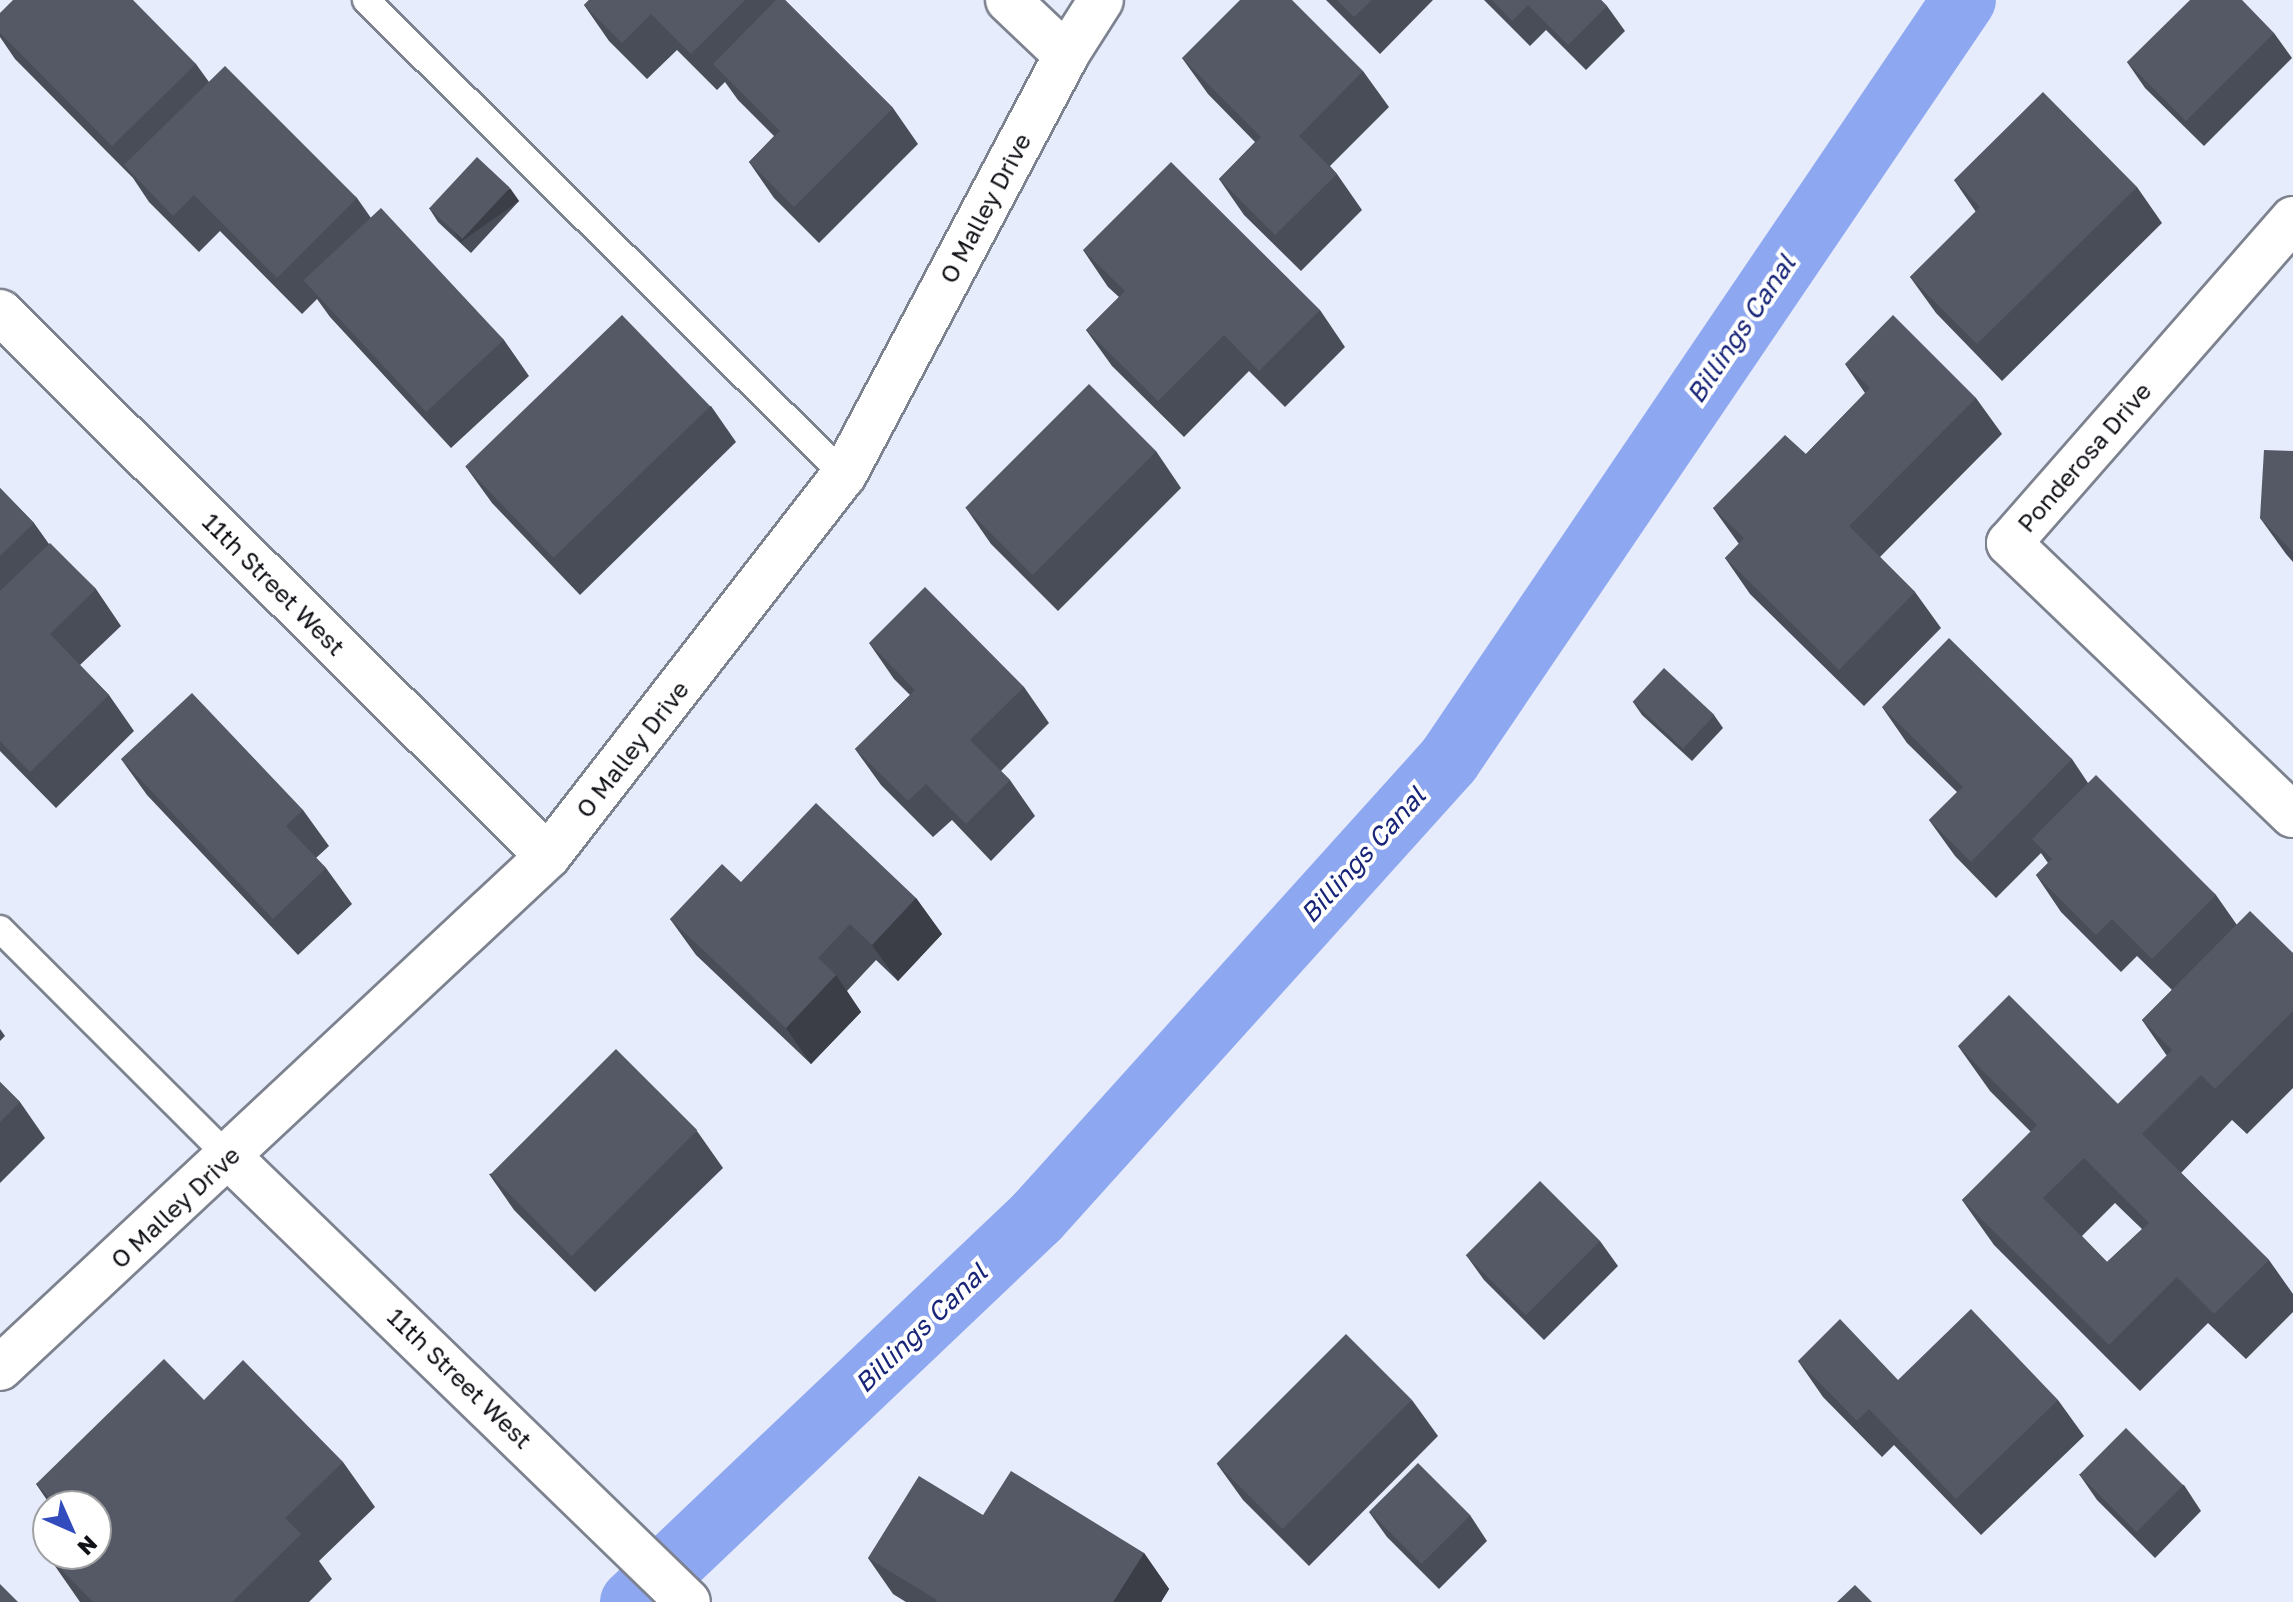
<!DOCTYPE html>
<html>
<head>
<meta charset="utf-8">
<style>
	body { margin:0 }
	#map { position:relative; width:2293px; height:1602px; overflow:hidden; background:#e6ecfb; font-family:"Golos Text",sans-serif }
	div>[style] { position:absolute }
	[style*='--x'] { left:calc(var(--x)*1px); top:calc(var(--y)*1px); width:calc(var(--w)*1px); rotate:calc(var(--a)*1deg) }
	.canal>* { height:64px; margin:-32px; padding:0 32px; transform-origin:32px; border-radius:32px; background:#8ea7f1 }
	.roads { filter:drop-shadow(2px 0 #7d828f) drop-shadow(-2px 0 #7d828f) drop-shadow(0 2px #7d828f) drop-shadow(0 -2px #7d828f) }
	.lane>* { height:26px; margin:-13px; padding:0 13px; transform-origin:13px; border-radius:13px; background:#fff }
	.street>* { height:44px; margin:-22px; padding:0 22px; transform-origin:22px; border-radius:22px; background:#fff }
	.wall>* { inset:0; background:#484d57 }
	.shaded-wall>* { inset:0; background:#3b3e47; transform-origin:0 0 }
	.building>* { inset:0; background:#545965; transform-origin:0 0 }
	span { translate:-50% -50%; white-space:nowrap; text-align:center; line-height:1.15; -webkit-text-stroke:8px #fff; paint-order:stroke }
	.street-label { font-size:24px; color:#101217 }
	.water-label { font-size:26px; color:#182578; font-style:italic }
	.north { position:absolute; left:32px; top:1490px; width:80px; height:80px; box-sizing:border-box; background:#fff; border:2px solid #9fa0a2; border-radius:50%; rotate:135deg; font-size:22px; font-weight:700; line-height:32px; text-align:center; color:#101217 }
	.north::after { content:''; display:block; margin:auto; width:28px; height:36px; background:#334cbd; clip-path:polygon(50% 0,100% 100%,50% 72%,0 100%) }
</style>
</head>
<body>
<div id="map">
	<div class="canal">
		<div style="--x:632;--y:1602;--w:559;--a:-43.55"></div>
		<div style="--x:1037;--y:1217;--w:615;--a:-47.96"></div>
		<div style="--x:1449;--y:760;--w:918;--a:-55.88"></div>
	</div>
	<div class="roads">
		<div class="lane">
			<div style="--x:366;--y:0;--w:674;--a:44.82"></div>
			<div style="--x:0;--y:929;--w:323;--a:44.9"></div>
		</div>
		<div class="street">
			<div style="--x:1008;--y:0;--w:80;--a:43.5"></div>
			<div style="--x:2293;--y:219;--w:431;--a:131.2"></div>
			<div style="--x:2009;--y:543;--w:393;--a:43.8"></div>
			<div style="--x:0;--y:312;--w:772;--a:44.79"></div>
			<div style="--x:229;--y:1157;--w:639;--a:44.11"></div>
			<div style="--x:0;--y:1368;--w:750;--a:-43.05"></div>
			<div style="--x:548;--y:856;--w:482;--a:-52.2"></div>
			<div style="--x:844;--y:475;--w:475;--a:-62.1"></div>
			<div style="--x:1066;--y:55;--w:65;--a:-57.5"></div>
		</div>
	</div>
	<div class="wall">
		<div style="clip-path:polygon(589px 0,785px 0,893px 108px,918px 144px,819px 243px,774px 198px,749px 162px,774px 136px,738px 100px,725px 82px,717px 90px,677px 50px,647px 79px,609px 41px,584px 5px)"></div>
		<div style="clip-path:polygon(1326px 0,1433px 0,1380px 54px)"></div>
		<div style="clip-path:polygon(1484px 0,1601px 0,1607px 6px,1625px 31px,1586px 70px,1546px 30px,1530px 46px)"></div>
		<div style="clip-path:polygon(0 13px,196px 64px,209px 82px,357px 198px,371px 218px,504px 340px,529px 376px,451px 448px,330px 317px,317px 299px,302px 314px,220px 231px,199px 252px,149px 202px,133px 178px,15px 59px,0 37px)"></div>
		<div style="clip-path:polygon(2274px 33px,2292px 58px,2204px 146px,2145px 88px,2127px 62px)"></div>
		<div style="clip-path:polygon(1182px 58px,1363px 71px,1389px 107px,1330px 166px,1337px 174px,1362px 210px,1301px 271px,1244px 215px,1219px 179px,1255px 142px,1208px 94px)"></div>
		<div style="clip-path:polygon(1954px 180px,2137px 187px,2162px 223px,2002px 381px,1936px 313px,1910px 277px,1976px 212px)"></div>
		<div style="clip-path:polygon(519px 201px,471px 253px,438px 222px,429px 208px)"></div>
		<div style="clip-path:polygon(1083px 250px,1320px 310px,1345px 347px,1285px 407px,1249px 371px,1184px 437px,1112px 366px,1086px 330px,1119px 297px,1108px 287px)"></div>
		<div style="clip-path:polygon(1845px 364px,1976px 398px,2002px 434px,1880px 557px,1915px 592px,1941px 628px,1864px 706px,1750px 594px,1725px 558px,1739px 544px,1713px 508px,1806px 454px,1865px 393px)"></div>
		<div style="clip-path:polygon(711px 406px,736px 442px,580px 595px,492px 503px,466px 467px)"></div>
		<div style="clip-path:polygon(1156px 451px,1181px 488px,1058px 611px,991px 544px,966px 508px)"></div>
		<div style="clip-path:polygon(2293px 451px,2293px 562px,2286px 554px,2260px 518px)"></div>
		<div style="clip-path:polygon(0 488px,34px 523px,49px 544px,96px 589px,121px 626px,80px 665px,109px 695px,134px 731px,56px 808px,0 751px)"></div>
		<div style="clip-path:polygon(869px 643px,1024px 687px,1049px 723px,1001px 771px,1010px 780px,1035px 816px,991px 861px,952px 820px,933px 837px,881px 785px,855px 749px,910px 695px,894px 679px)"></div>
		<div style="clip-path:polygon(1633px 702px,1714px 715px,1723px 728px,1692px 761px,1642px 715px)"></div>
		<div style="clip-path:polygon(evenodd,1882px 707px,2072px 759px,2088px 783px,2216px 895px,2237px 925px,2293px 953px,2293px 1088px,2247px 1134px,2232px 1120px,2181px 1173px,2269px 1260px,2293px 1294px,2293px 1312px,2246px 1359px,2208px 1323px,2140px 1391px,1994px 1245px,1962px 1200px,2031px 1132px,1990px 1091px,1958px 1046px,2118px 1104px,2167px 1056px,2142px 1020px,2172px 990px,2137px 956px,2121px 972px,2061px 912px,2036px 875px,2048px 863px,2041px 853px,1996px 898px,1955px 856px,1929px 820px,1957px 792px,1907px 743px,1882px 707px,2115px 1203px,2142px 1229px,2107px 1262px,2082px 1236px,2115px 1203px)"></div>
		<div style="clip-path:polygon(121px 759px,303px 810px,329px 846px,316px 858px,326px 868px,352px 904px,298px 955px,147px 795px)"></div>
		<div style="clip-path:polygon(741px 882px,916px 898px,942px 934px,898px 981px,876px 960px,847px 991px,861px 1012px,811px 1064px,696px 955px,670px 919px)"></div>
		<div style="clip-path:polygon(0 1029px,5px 1036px,0 1041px)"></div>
		<div style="clip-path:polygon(0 1082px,20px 1102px,45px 1138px,0 1183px)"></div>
		<div style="clip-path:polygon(697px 1131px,723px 1168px,595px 1292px,514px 1210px,489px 1174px)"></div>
		<div style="clip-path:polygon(1600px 1241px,1618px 1266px,1544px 1340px,1484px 1280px,1466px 1255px)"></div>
		<div style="clip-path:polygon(1798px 1361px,1898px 1380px,2058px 1400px,2084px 1436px,1981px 1535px,1894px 1445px,1882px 1457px,1823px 1397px)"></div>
		<div style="clip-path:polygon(204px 1400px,343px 1462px,375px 1507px,319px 1561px,332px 1579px,309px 1602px,80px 1602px,48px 1556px,96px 1554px,96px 1506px,51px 1506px,36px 1484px)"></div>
		<div style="clip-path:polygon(1412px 1400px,1438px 1436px,1309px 1566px,1243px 1500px,1217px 1464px)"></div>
		<div style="clip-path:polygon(2079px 1474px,2184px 1485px,2201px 1511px,2155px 1558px,2097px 1500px)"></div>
		<div style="clip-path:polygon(1369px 1512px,1470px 1515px,1487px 1541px,1439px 1589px,1387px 1537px)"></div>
		<div style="clip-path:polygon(983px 1515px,1144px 1553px,1169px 1589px,1161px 1602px,906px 1602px,893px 1594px,868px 1558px)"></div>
	</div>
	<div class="shaded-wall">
		<div style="left:510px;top:188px;width:16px;height:71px;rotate:55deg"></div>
		<div style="clip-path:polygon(916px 898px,942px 934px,898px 981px,872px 945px)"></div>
		<div style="clip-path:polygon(836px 975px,861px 1012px,811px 1064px,786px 1028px)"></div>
		<div style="clip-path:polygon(1144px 1553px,1169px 1589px,1161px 1602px,1113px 1602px)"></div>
	</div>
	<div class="building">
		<div style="clip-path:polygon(13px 0,133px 0,196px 64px,112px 146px,0 33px,0 13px)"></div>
		<div style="clip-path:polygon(589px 0,745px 0,691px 54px,651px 14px,622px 43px,584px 5px)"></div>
		<div style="clip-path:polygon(776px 0,785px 0,893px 108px,794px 207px,749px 162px,780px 131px,713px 64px)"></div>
		<div style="clip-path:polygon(1240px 0,1292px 0,1363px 71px,1299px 136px,1337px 174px,1275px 235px,1219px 179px,1261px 137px,1182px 58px)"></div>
		<div style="clip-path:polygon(1337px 0,1372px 0,1354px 17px)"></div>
		<div style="clip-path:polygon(1492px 0,1601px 0,1607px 6px,1568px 45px,1528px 5px,1512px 21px)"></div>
		<div style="clip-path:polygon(2190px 0,2242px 0,2274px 33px,2186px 121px,2127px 62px)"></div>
		<div style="clip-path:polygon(225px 66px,357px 198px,277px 278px,194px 195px,173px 216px,124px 165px)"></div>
		<div style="clip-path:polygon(2043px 92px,2137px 187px,1977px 344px,1910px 277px,1980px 207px,1954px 180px)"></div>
		<div style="left:477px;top:157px;width:45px;height:70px;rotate:43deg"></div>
		<div style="clip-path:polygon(1171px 162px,1320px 310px,1259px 371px,1224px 335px,1158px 401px,1086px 330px,1125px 291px,1083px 250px)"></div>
		<div style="left:381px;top:208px;width:180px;height:106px;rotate:47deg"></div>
		<div style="left:622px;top:315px;width:127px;height:218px;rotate:46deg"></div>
		<div style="clip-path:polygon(1893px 315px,1976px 398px,1849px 526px,1915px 592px,1839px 670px,1725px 558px,1744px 538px,1713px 508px,1785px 435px,1806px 454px,1870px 388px,1845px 364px)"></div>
		<div style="left:1089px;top:384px;width:95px;height:175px;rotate:45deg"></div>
		<div style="clip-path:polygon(2264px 450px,2293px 451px,2293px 552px,2260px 518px)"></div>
		<div style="clip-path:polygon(0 488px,34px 523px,0 556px)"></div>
		<div style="clip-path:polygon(50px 543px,96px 589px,50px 634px,109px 695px,30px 772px,0 741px,0 591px)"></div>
		<div style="clip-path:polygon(925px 587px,1024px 687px,970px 740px,1010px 780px,966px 824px,926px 784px,908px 801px,855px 749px,915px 690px,869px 643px)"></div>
		<div style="clip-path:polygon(1949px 638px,2072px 759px,1971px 862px,1929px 820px,1963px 787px,1882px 707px)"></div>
		<div style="left:1664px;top:668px;width:69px;height:46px;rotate:43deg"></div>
		<div style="clip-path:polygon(192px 693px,303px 810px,286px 826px,326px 868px,273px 919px,121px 759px)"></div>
		<div style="clip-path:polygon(2096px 775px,2216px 895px,2152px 959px,2112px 919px,2096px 935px,2036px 875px,2052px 859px,2032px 839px)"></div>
		<div style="clip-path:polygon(816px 803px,916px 898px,872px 945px,850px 924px,818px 958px,836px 975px,786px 1028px,670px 919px,722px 864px,741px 882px)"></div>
		<div style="clip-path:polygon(evenodd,2250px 911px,2293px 953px,2293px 1011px,2215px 1089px,2201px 1075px,2142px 1134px,2269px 1260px,2214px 1314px,2177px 1277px,2109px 1345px,1962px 1200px,2037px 1125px,1958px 1046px,2009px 995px,2118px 1104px,2172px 1050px,2142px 1020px,2250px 911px,2084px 1158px,2149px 1223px,2107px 1262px,2043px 1198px,2084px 1158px)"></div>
		<div style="left:616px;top:1049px;width:115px;height:178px;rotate:45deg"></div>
		<div style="clip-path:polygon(0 1082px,20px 1102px,0 1122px)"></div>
		<div style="left:1540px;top:1181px;width:85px;height:105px;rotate:45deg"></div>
		<div style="clip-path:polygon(1971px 1309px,2058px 1400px,1956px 1499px,1869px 1409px,1857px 1421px,1798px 1361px,1840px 1319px,1898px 1380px)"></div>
		<div style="left:1346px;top:1334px;width:93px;height:183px;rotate:45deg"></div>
		<div style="clip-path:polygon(164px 1359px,204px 1400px,243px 1360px,343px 1462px,285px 1518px,301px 1534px,232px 1602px,93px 1602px,48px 1556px,51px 1554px,96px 1554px,96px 1506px,57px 1506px,36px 1484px)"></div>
		<div style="left:2126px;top:1428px;width:81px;height:66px;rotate:45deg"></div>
		<div style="left:1418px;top:1463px;width:74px;height:69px;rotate:45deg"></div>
		<div style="clip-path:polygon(1011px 1471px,1144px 1553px,1113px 1602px,936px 1602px,937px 1600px,868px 1558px,919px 1476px,983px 1515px)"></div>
		<div style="clip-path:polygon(0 1584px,18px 1602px,0 1602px)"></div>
		<div style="clip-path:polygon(1855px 1585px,1872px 1602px,1837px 1602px)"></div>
	</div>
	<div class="street-label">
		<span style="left:985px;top:208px;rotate:-62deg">O Malley Drive</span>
		<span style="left:2084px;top:457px;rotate:-49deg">Ponderosa Drive</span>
		<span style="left:274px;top:584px;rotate:45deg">11th Street West</span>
		<span style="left:632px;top:749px;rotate:-52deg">O Malley Drive</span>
		<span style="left:175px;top:1207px;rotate:-43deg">O Malley Drive</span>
		<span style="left:460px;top:1378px;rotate:44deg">11th Street West</span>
	</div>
	<div class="water-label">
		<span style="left:1741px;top:329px;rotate:-56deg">Billings Canal</span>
		<span style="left:1363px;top:855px;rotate:-48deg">Billings Canal</span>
		<span style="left:921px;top:1328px;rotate:-44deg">Billings Canal</span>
	</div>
	<div class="north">N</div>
</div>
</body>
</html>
